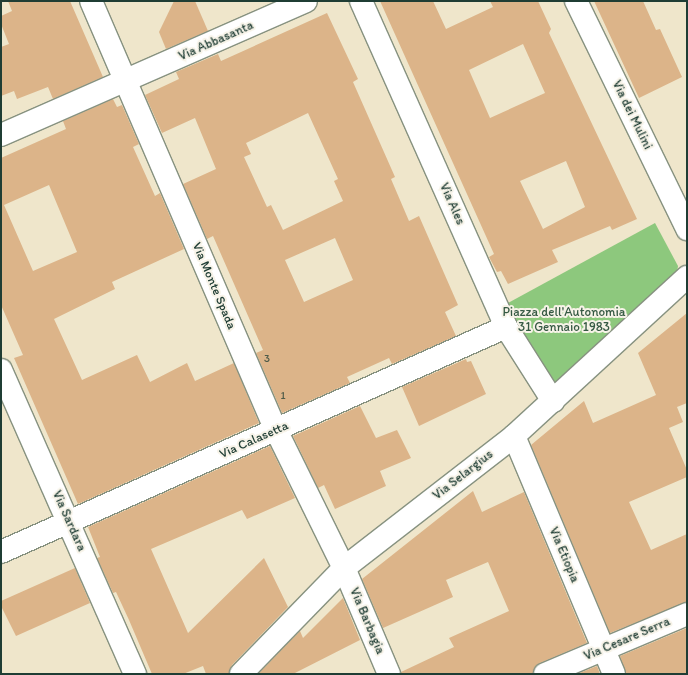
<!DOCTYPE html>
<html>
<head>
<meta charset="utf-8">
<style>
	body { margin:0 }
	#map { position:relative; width:688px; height:675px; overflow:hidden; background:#efe6cb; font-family:Itim,sans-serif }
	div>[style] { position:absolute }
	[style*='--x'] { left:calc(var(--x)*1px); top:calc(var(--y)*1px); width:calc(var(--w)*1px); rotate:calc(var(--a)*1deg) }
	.green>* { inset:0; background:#8dc87d }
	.building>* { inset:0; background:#dcb489 }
	.roads { filter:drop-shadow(1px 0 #879280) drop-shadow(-1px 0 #879280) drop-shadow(0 1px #879280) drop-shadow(0 -1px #879280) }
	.minor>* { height:22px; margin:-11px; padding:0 11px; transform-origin:11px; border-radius:11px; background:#fff }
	span { translate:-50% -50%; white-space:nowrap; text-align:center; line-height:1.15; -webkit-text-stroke:4px #f7f3e8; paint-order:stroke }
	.number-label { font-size:11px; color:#4e5b49 }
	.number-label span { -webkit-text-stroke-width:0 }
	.street-label { font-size:13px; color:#1f3d34 }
	.park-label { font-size:13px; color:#355943 }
	.frame { position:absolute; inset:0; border:2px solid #1f3d34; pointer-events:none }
</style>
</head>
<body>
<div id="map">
	<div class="green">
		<div style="clip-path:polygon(655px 223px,678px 266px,677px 273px,557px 386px,546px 379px,506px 304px)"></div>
	</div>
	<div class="building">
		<div style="clip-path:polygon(8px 1px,70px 1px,103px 77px,53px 99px,48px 87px,17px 99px,14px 91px,1px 96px,1px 47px,9px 44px,1px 24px,1px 16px,12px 11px)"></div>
		<div style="clip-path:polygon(174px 1px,195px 1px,208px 31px,166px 49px,159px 32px)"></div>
		<div style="clip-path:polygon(evenodd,380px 1px,433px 1px,446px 29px,493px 7px,490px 1px,538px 1px,551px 29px,549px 33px,637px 219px,612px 230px,610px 226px,552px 250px,558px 262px,508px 284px,501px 271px,497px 272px,489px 257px,494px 254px,380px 1px,523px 44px,545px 93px,490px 118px,469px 70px,523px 44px,380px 1px,566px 161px,585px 207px,543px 229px,520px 181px,566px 161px)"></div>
		<div style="clip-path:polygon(594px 1px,643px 1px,656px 30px,660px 29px,682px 77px,639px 98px)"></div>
		<div style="clip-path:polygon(evenodd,327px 13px,358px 79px,353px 82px,395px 177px,391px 179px,409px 221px,419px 216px,458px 305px,445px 312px,456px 336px,392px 364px,389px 358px,347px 377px,350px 383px,282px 413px,256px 353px,263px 350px,213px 236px,207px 239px,183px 184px,216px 169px,195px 118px,162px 133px,145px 95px,179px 79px,176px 72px,218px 54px,221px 61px,327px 13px,308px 113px,338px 179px,334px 181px,343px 201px,283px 230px,271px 205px,267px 207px,244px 157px,251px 154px,246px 143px,308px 113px,327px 13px,335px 238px,353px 280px,304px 302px,285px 260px,335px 238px)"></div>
		<div style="clip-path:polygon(evenodd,113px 99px,117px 107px,122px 105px,139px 144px,133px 147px,155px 196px,160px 193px,184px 249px,112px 282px,115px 289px,54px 319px,82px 380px,137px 355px,150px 382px,187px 363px,195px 381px,234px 363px,259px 423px,78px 504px,14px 358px,23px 355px,1px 305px,1px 158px,66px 129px,63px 121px,113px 99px,49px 185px,77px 252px,33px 271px,4px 205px,49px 185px)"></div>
		<div style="clip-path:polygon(687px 313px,687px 403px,677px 407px,683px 422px,669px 428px,687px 470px,687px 477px,629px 502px,651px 550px,687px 534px,687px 602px,610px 633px,531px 445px,584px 401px,593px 423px,656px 395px,638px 353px)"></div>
		<div style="clip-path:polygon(466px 359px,467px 362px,471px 361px,486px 394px,419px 426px,402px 387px)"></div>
		<div style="clip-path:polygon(360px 406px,376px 438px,397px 430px,411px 458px,380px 471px,386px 486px,335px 509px,324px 485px,318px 488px,293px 436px)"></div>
		<div style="clip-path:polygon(270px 446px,295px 498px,247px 519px,242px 510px,151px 549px,188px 633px,264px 558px,288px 607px,232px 665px,229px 674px,206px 674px,203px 666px,183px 674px,152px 674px,129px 620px,116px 592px,113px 593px,97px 558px,100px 557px,88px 527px)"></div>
		<div style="clip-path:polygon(473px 491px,482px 512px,524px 492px,587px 643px,540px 663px,535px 667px,533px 674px,401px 674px,401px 672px,454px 647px,449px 638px,509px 611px,488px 562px,446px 580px,453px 597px,383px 628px,362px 579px)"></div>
		<div style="clip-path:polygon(75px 568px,90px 603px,16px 636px,1px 606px,1px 601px)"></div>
		<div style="clip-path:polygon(343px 598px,360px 640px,293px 674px,258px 674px,300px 631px,303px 638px)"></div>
		<div style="clip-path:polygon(687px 628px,687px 674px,626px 674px,620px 656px)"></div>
		<div style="clip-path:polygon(597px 666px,600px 674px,577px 674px)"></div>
	</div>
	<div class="roads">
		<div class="minor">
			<div style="--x:91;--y:1;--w:467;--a:66.7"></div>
			<div style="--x:276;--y:430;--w:154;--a:63.8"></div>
			<div style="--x:344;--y:568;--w:115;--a:67"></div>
			<div style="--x:361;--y:1;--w:357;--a:66"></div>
			<div style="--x:506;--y:327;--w:88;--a:57.6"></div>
			<div style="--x:576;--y:1;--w:254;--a:64"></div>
			<div style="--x:1;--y:135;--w:333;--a:-23.7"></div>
			<div style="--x:1;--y:370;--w:332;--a:66.2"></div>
			<div style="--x:514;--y:436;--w:258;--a:67.2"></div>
			<div style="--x:1;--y:552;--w:553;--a:-24.02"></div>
			<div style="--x:241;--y:674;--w:148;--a:-45.8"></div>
			<div style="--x:344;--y:568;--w:215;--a:-37.8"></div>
			<div style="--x:514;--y:436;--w:235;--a:-42.6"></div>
			<div style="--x:545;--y:674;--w:154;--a:-22.9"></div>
		</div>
	</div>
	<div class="number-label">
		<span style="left:267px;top:359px">3</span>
		<span style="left:283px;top:396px">1</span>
	</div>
	<div class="street-label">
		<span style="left:216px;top:41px;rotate:-24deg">Via Abbasanta</span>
		<span style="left:632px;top:115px;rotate:64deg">Via dei Mulini</span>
		<span style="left:452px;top:204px;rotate:66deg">Via Ales</span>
		<span style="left:214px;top:286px;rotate:67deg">Via Monte Spada</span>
		<span style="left:254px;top:440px;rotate:-24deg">Via Calasetta</span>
		<span style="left:463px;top:475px;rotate:-38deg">Via Selargius</span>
		<span style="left:69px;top:521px;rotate:66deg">Via Sardara</span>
		<span style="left:564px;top:555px;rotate:67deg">Via Etiopia</span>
		<span style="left:367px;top:621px;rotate:67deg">Via Barbagia</span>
		<span style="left:627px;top:639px;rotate:-23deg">Via Cesare Serra</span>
	</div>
	<div class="park-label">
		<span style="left:564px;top:320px">Piazza dell'Autonomia<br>31 Gennaio 1983</span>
	</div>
	<div class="frame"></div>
</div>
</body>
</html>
